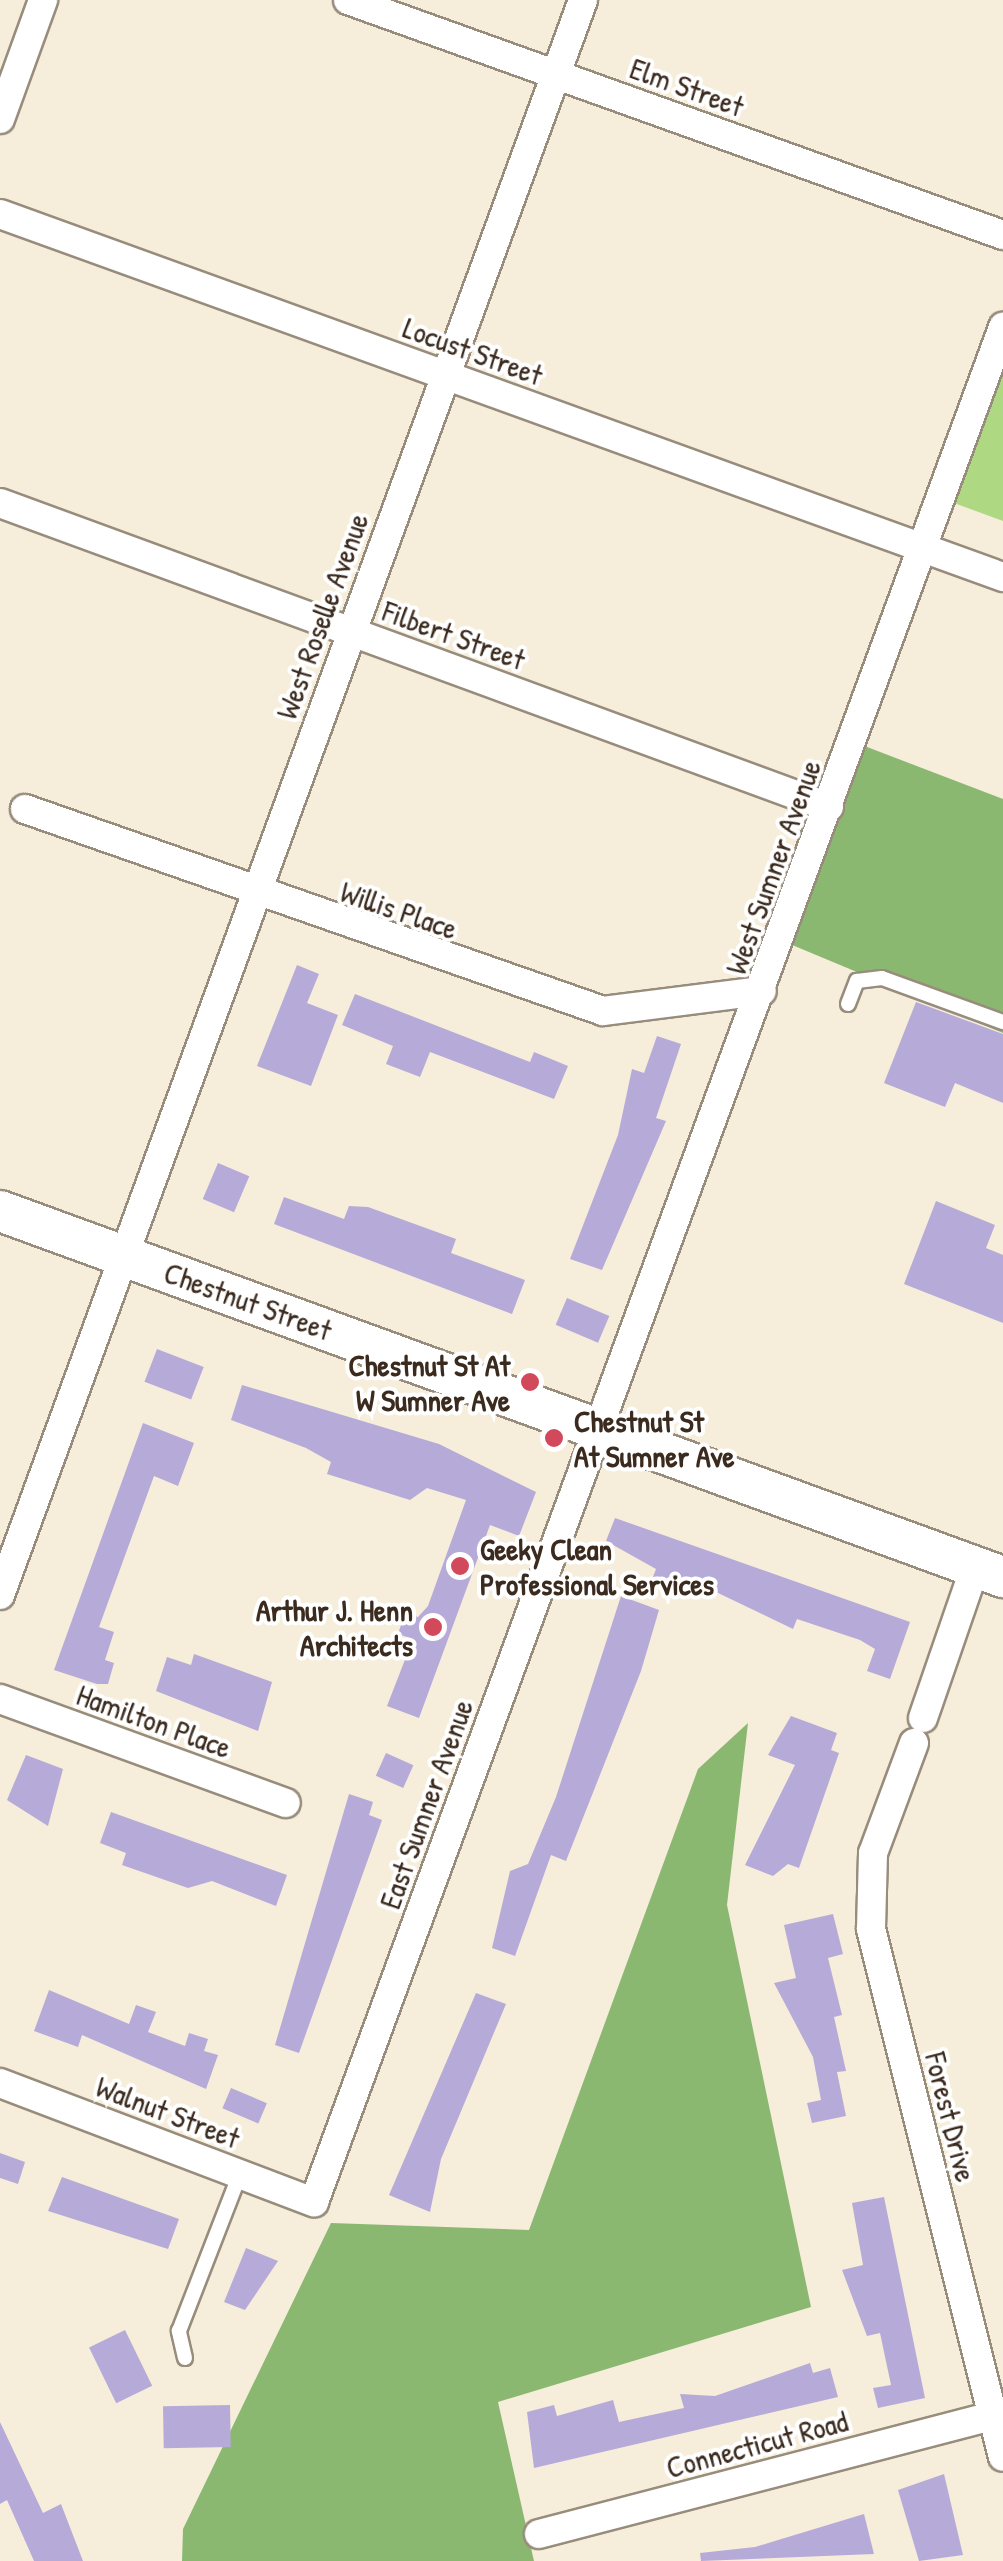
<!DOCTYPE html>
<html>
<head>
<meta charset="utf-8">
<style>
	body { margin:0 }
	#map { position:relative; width:1003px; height:2561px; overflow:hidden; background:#f6edda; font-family:"Patrick Hand",sans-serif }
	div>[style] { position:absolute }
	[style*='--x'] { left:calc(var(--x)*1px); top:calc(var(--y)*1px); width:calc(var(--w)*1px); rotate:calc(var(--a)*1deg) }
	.green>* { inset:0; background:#afd883 }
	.forest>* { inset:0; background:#8bb871 }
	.building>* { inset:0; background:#b6abd8; transform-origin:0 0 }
	.roads { filter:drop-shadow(2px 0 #988c7c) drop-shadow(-2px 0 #988c7c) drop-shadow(0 2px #988c7c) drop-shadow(0 -2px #988c7c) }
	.lane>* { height:14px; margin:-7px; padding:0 7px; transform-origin:7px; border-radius:7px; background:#fff }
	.street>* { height:28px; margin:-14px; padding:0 14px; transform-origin:14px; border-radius:14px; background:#fff }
	.secondary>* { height:40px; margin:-20px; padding:0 20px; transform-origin:20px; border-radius:20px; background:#fff }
	.dots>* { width:28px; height:28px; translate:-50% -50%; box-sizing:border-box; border:5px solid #fff; border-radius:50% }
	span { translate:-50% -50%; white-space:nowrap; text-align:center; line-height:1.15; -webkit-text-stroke:8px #fff; paint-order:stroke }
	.street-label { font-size:30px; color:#3b2a1e }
	.poi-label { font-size:30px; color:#3b2a1e; font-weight:700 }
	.right { translate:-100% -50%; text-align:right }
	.left { translate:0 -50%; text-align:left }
</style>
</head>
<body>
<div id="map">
	<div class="green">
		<div style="clip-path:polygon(1003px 366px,1003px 521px,954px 503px)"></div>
	</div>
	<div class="forest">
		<div style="clip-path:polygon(854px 742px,1003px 799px,1003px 1033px,785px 942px)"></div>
		<div style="clip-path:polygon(748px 1723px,727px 1905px,811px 2307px,498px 2402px,534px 2561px,182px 2561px,183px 2529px,331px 2223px,529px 2230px,698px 1769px)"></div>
	</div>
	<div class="building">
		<div style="clip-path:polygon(297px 965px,319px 974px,307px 1003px,338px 1015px,311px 1086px,257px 1066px)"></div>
		<div style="clip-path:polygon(355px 994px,530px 1062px,534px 1052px,568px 1066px,554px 1099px,430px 1052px,420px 1077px,386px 1064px,393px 1046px,342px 1025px)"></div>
		<div style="clip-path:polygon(916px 1002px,1003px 1034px,1003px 1103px,955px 1083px,945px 1107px,884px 1083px)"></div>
		<div style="clip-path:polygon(657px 1036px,681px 1044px,656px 1118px,666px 1121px,602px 1270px,570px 1259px,618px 1135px,632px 1069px,644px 1073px)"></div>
		<div style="left:218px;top:1163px;width:34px;height:39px;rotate:23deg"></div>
		<div style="clip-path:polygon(284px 1197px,344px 1219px,349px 1206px,368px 1207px,456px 1239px,451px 1253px,525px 1280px,512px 1314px,274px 1224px)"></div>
		<div style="clip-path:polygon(936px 1201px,995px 1225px,986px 1248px,1003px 1255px,1003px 1323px,904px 1284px)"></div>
		<div style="left:567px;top:1298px;width:46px;height:29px;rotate:23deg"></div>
		<div style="left:157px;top:1349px;width:50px;height:35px;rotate:21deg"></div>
		<div style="clip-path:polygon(242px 1385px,439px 1444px,536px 1492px,519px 1536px,490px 1525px,419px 1718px,387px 1706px,413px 1639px,398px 1634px,405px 1613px,418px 1617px,428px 1606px,466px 1500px,427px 1488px,410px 1500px,327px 1474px,331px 1462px,306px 1448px,231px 1420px)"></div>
		<div style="clip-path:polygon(143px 1423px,194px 1443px,178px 1486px,154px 1476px,99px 1627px,114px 1632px,105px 1660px,114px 1663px,108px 1684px,97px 1684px,54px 1670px)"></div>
		<div style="clip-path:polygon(615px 1518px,910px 1622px,890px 1679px,867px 1671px,875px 1649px,860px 1640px,797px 1619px,793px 1629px,691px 1580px,685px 1597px,650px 1585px,656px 1569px,606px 1541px)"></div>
		<div style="clip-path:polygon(621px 1596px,659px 1610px,641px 1671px,566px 1861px,551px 1855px,515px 1956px,492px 1948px,510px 1871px,528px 1864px,556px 1797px)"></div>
		<div style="clip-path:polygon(194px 1654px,272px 1682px,258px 1731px,156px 1691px,167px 1657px,191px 1665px)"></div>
		<div style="clip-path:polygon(791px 1716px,837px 1733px,831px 1750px,839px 1753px,799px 1868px,788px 1864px,773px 1876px,745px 1865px,795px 1765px,768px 1755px)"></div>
		<div style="left:386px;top:1753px;width:30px;height:25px;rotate:24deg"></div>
		<div style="clip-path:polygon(26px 1755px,63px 1769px,48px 1826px,7px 1800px)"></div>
		<div style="clip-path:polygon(349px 1794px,373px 1802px,369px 1815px,382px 1820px,299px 2053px,275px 2045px)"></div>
		<div style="clip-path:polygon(111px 1812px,287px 1875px,276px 1906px,212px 1881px,188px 1888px,122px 1865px,126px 1853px,100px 1843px)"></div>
		<div style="clip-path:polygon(833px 1914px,843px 1954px,828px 1958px,842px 2015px,834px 2017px,846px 2071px,837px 2072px,846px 2116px,812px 2123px,807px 2103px,821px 2100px,813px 2057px,774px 1983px,796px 1978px,784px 1925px)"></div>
		<div style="clip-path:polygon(49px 1990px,129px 2024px,136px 2005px,156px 2012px,148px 2032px,185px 2046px,189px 2033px,208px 2039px,204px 2051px,218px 2055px,206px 2089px,82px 2035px,78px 2047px,34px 2031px)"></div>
		<div style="clip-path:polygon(476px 1993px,506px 2004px,441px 2159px,430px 2212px,389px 2195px)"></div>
		<div style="left:231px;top:2088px;width:39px;height:22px;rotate:23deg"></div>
		<div style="clip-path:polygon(0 2153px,25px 2162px,18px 2184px,0 2178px)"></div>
		<div style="clip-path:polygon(62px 2177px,179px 2219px,168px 2249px,48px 2211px)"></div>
		<div style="clip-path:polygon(884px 2197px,925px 2398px,878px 2408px,873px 2388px,891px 2385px,880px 2333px,867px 2336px,842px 2270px,863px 2265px,852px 2203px)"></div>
		<div style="clip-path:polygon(246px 2248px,278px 2261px,245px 2310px,224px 2302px)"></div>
		<div style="left:125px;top:2330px;width:62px;height:40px;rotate:64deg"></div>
		<div style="clip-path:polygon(810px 2363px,813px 2373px,830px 2368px,838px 2397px,534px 2468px,527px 2412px,554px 2405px,557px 2416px,613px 2400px,619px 2422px,684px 2408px,680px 2394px,715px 2396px)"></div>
		<div style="left:230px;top:2405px;width:42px;height:67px;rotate:89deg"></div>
		<div style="clip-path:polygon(0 2422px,43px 2513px,61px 2504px,83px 2561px,34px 2561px,7px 2500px,0 2504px)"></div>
		<div style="clip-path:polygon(944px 2474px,963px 2555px,919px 2561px,898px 2490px)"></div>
		<div style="clip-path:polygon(864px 2514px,874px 2554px,701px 2561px,700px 2553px,755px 2547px)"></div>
	</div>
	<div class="roads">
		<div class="lane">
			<div style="--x:848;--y:1004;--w:25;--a:-69"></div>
			<div style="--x:857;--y:981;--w:25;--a:-7"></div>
			<div style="--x:882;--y:978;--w:129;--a:20"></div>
			<div style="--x:185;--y:2358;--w:28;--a:-103"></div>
			<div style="--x:179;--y:2331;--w:168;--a:-68.8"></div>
		</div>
		<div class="street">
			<div style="--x:348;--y:0;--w:696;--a:19.74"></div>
			<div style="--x:0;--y:119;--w:127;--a:-70.1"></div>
			<div style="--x:0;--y:214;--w:1067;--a:19.9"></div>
			<div style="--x:0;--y:503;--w:883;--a:20.14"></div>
			<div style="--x:25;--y:809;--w:612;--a:19.26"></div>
			<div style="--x:603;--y:1011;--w:160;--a:-7.2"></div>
			<div style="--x:0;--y:1595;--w:1698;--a:-69.92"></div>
			<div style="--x:0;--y:1699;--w:304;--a:20"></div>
			<div style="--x:923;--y:1718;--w:160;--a:-71"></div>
			<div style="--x:914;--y:1743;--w:117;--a:110.4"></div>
			<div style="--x:873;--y:1853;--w:76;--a:91.5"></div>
			<div style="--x:871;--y:1929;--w:544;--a:75.96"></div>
			<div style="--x:0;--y:2083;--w:336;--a:20.8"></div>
			<div style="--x:314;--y:2202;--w:1998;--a:-69.82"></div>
			<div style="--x:539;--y:2534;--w:468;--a:-14.6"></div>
		</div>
		<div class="secondary">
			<div style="--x:0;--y:1211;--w:1068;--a:20.05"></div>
		</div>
	</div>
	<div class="dots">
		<div style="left:530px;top:1382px;background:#d1495b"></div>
		<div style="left:554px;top:1438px;background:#d1495b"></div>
		<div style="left:460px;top:1566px;background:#d1495b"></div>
		<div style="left:433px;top:1627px;background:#d1495b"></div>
	</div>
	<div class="street-label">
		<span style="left:687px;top:87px;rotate:20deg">Elm Street</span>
		<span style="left:473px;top:351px;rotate:20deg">Locust Street</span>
		<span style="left:322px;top:616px;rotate:-70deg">West Roselle Avenue</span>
		<span style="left:454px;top:635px;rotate:20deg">Filbert Street</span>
		<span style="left:773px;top:867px;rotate:-70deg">West Sumner Avenue</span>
		<span style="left:399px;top:910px;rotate:19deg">Willis Place</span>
		<span style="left:248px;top:1301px;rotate:20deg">Chestnut Street</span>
		<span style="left:154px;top:1721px;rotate:20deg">Hamilton Place</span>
		<span style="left:426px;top:1804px;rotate:-70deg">East Sumner Avenue</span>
		<span style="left:168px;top:2112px;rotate:21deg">Walnut Street</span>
		<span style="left:951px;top:2117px;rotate:76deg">Forest Drive</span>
		<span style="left:757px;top:2444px;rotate:-15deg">Connecticut Road</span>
	</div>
	<div class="poi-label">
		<span class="right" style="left:510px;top:1382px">Chestnut St At<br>W Sumner Ave</span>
		<span class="left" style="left:574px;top:1438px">Chestnut St<br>At Sumner Ave</span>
		<span class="left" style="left:480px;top:1566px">Geeky Clean<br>Professional Services</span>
		<span class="right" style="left:413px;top:1627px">Arthur J. Henn<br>Architects</span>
	</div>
</div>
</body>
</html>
